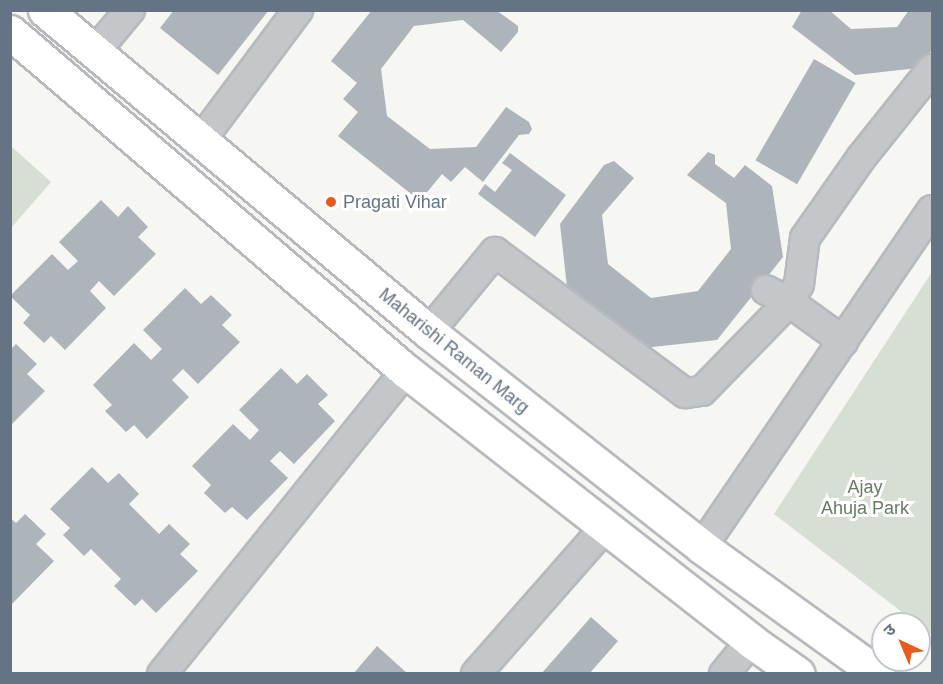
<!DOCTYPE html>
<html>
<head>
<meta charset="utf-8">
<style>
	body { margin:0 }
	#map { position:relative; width:943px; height:684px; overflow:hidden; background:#f6f6f3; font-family:Arial,"Noto Sans Devanagari",sans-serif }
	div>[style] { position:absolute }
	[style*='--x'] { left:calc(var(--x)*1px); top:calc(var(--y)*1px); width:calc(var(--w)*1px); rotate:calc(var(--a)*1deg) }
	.green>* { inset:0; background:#d7ded4 }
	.building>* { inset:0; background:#adb4ba; transform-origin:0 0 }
	.roads { filter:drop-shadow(2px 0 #b6babe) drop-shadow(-2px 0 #b6babe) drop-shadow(0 2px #b6babe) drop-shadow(0 -2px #b6babe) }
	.minor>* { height:28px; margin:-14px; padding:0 14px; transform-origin:14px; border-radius:14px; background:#c3c7ca }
	.major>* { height:33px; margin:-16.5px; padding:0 16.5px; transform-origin:16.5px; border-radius:16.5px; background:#fff }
	.dots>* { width:16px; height:16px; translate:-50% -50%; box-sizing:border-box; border:3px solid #fff; border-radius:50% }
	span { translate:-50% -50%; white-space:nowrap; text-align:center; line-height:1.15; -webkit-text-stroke:6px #fff; paint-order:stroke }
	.poi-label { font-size:18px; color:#647485 }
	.left { translate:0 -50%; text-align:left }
	.street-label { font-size:18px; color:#647485 }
	.park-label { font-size:18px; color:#677c63 }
	.frame { position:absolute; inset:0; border:12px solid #647485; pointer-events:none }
	.north { position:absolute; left:871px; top:612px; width:60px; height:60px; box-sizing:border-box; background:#fff; border:2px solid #c1c7ce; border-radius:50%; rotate:316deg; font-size:16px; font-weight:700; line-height:24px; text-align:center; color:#647485 }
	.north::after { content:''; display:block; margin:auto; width:21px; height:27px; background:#ea5a1f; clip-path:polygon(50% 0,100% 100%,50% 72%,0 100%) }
</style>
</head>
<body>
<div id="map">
	<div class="green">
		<div style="clip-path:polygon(11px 146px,51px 182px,11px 228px)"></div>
		<div style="clip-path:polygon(932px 272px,932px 635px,774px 514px)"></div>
	</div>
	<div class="building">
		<div style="clip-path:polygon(174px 10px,269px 10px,218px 75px,160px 28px)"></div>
		<div style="clip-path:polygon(372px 10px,496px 10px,518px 26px,518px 32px,501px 52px,463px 20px,414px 26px,381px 69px,387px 116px,430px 149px,476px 147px,506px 107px,529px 122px,532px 129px,529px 134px,519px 135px,483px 182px,465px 167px,451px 182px,442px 174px,420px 201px,338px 136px,358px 112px,343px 99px,357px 83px,331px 61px)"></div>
		<div style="clip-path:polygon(802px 10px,829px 10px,851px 29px,897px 27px,909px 10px,932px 10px,932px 50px,918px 68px,855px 75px,792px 27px)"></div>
		<div style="left:814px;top:59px;width:48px;height:117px;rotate:30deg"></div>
		<div style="clip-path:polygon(708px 152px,715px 155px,715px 164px,734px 178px,745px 165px,772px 186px,783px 257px,717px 340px,643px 348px,567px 287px,560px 224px,604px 165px,614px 161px,634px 178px,602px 215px,608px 264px,651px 298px,698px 291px,731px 249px,726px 203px,687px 175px)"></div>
		<div style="clip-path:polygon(510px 153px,566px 195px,535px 237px,478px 194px,485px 184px,495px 192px,512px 170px,502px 163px)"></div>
		<div style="clip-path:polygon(101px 200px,118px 217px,128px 206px,148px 227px,138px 237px,156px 254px,114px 296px,99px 281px,90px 291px,106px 308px,65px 350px,51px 336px,44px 343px,23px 323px,30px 315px,10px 296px,52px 254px,68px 270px,78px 261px,59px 242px)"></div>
		<div style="clip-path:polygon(185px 288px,201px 304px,211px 295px,232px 315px,222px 325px,240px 342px,198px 384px,183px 369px,172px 380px,189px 397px,147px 439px,134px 425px,126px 432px,105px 411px,112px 405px,93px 385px,134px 343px,151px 360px,162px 349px,143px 330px)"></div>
		<div style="clip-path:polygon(16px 344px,37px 364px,27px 374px,45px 391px,10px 426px,10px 350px)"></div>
		<div style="clip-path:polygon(281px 368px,297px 384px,307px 374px,328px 395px,318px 404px,335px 421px,294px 464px,280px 451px,270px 461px,288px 478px,247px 520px,232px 507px,225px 513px,204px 493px,211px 485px,192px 466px,233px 424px,250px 440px,259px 430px,239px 410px)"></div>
		<div style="clip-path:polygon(92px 467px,108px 483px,119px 473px,139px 494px,129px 504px,159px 534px,169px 524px,190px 544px,180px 554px,198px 571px,156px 613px,142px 599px,135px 606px,114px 586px,121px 579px,91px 549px,84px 556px,63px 535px,70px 528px,50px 509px)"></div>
		<div style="clip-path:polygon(25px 514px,46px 534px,36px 544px,54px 561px,12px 604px,10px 518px,16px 523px)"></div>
		<div style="clip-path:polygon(591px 617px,618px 641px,589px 674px,541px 674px)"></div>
		<div style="clip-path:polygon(377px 646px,408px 674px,353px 674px)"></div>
	</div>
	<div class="roads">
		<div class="minor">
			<div style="--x:94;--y:53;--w:56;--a:-50.1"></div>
			<div style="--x:199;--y:143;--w:166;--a:-53.3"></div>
			<div style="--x:766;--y:290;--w:26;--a:28"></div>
			<div style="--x:789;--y:302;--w:67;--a:35.8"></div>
			<div style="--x:429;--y:332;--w:104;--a:-50.5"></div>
			<div style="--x:495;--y:252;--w:237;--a:36.6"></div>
			<div style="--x:685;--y:393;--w:17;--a:-7"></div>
			<div style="--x:702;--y:391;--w:124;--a:-45.7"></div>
			<div style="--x:789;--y:302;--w:21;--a:-61"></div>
			<div style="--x:799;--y:284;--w:46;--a:-82.6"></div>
			<div style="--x:805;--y:238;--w:98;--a:-55"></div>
			<div style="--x:861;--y:158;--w:114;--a:-51.4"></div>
			<div style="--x:702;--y:547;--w:408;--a:-55.7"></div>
			<div style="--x:162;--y:674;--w:389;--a:-51.2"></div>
			<div style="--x:476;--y:674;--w:196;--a:-48.7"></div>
			<div style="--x:724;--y:674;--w:43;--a:-50.7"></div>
		</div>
		<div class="major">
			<div style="--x:45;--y:10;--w:501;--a:39.98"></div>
			<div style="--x:429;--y:332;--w:347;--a:38.2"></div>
			<div style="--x:702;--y:547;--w:217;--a:35.8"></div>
			<div style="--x:10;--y:32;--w:521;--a:40.57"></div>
			<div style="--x:406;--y:371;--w:438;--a:38"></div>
			<div style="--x:751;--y:641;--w:57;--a:35.1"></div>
		</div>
	</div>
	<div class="dots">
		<div style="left:331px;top:202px;background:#ea5a1f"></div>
	</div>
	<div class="poi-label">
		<span class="left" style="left:343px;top:202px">Pragati Vihar</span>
	</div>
	<div class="street-label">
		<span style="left:454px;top:351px;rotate:39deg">Maharishi Raman Marg</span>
	</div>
	<div class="park-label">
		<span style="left:865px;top:498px">Ajay<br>Ahuja Park</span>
	</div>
	<div class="frame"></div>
	<div class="north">उ</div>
</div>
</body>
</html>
